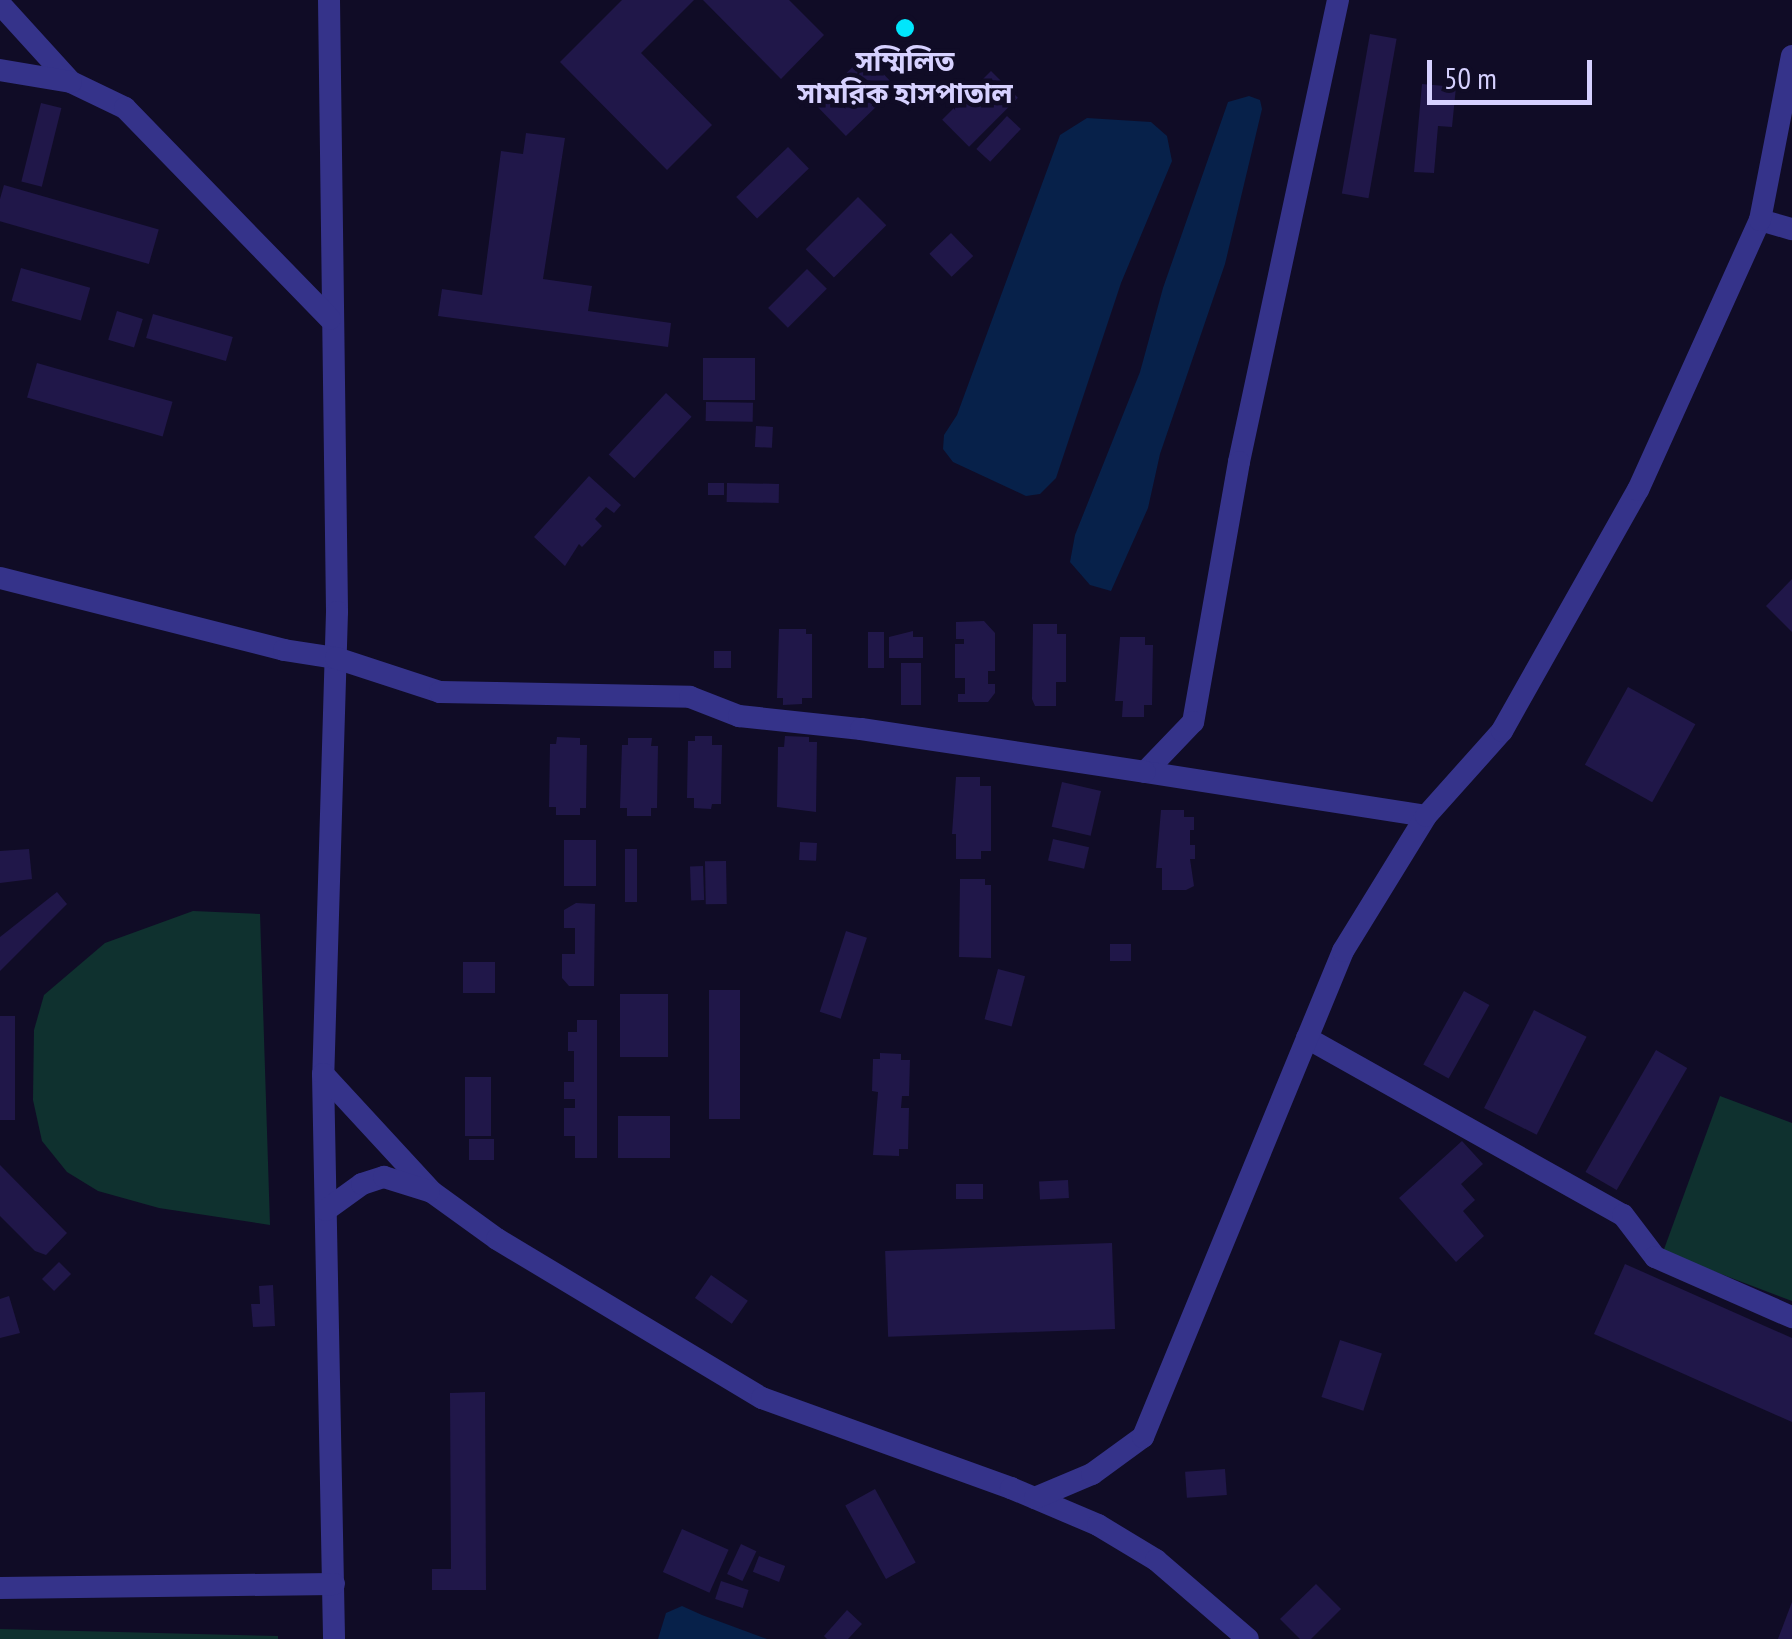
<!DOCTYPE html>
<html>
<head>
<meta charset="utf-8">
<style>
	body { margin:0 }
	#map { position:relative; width:1792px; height:1639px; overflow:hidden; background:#100c26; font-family:"PT Sans Narrow","Noto Sans Bengali",sans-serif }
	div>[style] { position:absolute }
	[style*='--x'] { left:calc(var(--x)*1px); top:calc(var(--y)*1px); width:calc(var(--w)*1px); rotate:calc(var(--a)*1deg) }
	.green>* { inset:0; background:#0f312f }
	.water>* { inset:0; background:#07214a }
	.building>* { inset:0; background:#201749; transform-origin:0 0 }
	.street>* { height:22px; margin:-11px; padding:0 11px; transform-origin:11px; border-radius:11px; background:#35338a }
	.dots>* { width:28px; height:28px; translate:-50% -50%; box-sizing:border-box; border:5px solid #100c26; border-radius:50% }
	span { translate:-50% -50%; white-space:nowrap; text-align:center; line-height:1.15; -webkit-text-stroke:9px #100c26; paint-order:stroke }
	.poi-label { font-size:28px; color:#d6d1ff; font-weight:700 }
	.scale { position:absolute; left:1427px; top:60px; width:165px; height:45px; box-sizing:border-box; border:5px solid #d6d1ff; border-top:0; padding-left:12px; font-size:30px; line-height:35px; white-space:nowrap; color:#d6d1ff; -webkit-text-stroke:8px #100c26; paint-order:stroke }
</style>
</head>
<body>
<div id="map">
	<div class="green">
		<div style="clip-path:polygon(193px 911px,260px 914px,270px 1225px,159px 1208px,98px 1191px,67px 1172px,42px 1141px,33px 1100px,34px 1030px,44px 995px,105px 943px)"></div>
		<div style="clip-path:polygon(1720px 1096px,1792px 1123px,1792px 1301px,1663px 1252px)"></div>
		<div style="clip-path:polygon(0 1629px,278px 1636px,278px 1639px,0 1639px)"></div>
	</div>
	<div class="water">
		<div style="clip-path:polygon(1249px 96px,1260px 100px,1262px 109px,1225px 264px,1160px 454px,1148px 508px,1111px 591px,1090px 585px,1070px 562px,1075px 535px,1140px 372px,1163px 288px,1228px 102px)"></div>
		<div style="clip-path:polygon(1087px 118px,1151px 122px,1167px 136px,1172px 161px,1121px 283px,1056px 478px,1040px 494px,1026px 496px,953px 462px,943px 449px,944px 435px,957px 415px,1060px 135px)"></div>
		<div style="clip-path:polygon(682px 1606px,702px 1615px,767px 1639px,658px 1639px,666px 1613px)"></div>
	</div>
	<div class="building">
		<div style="clip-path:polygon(622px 0,694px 0,641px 53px,712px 125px,667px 170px,560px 62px)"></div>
		<div style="clip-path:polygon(703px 0,789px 0,824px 35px,781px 79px)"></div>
		<div style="left:1370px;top:34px;width:27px;height:162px;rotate:10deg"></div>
		<div style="left:865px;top:55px;width:45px;height:70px;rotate:46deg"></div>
		<div style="left:991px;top:71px;width:38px;height:69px;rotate:45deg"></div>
		<div style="clip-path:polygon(1422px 84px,1456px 87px,1452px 127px,1438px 126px,1434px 173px,1414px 172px)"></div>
		<div style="left:41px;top:103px;width:21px;height:81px;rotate:14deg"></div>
		<div style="left:1007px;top:116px;width:19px;height:45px;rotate:43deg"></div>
		<div style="clip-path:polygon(526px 133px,565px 138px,543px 279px,592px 286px,588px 311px,671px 323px,668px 347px,438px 316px,442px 289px,482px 295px,501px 151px,523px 154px)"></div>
		<div style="left:788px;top:147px;width:30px;height:72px;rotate:46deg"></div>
		<div style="left:4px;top:185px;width:161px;height:36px;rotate:16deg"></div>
		<div style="left:858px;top:197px;width:40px;height:74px;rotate:45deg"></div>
		<div style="left:951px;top:233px;width:32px;height:30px;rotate:46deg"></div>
		<div style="left:21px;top:268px;width:72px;height:34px;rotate:16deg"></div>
		<div style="left:807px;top:269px;width:28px;height:55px;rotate:45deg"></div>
		<div style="left:117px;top:311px;width:27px;height:30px;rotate:17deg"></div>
		<div style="left:153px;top:314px;width:83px;height:25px;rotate:16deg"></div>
		<div style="left:703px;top:358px;width:52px;height:42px"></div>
		<div style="left:37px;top:363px;width:141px;height:36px;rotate:16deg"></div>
		<div style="left:666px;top:393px;width:35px;height:84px;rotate:43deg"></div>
		<div style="left:706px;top:402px;width:47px;height:19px;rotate:1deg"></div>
		<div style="left:756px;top:426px;width:17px;height:21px;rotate:3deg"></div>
		<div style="clip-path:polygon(589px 476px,621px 505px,614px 513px,606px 507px,595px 519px,602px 526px,582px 547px,579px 544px,565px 566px,534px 537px)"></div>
		<div style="left:708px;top:483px;width:16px;height:12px"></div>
		<div style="left:727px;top:483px;width:52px;height:19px;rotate:1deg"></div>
		<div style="clip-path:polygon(1792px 579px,1792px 632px,1766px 606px)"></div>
		<div style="clip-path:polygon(984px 621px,995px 633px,995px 671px,988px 671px,988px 684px,995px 684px,995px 693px,988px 702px,958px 702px,958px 694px,965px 694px,965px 678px,955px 678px,955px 644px,964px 644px,964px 639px,956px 639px,956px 622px)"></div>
		<div style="clip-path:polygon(1033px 624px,1057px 624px,1057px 634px,1066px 634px,1066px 682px,1056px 682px,1056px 706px,1035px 706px,1032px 699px)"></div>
		<div style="clip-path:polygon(779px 629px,806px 629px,806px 634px,812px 634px,812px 698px,802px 698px,802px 704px,783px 705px,783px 698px,777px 698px)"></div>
		<div style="clip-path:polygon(913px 631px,913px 637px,923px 637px,923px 658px,889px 658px,889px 637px)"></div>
		<div style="left:868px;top:632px;width:16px;height:36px"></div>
		<div style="clip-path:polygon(1120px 637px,1145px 637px,1145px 645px,1153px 645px,1152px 705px,1144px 705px,1144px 717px,1122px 717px,1123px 701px,1115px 701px)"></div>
		<div style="left:714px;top:651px;width:17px;height:17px"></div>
		<div style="left:901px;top:663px;width:20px;height:42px"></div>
		<div style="left:1628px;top:687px;width:77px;height:89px;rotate:29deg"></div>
		<div style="clip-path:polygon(695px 736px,712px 736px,712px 745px,722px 745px,721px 804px,712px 804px,711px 809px,694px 808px,694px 798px,687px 798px,688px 741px,695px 741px)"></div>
		<div style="clip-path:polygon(785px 736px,809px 737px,809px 742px,817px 742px,816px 812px,777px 807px,778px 747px,784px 747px)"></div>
		<div style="clip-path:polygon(557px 737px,580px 738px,580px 745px,587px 745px,586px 808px,580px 808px,580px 815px,556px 815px,556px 807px,549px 807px,550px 744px,556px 744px)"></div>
		<div style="clip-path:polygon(628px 738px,652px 738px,651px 746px,658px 746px,657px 808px,651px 808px,651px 816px,627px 816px,627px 808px,620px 808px,622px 745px,628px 745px)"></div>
		<div style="clip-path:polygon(956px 777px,980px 777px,980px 786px,991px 786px,991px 851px,981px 851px,981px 859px,956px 859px,956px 834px,952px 834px)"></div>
		<div style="left:1062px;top:782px;width:40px;height:46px;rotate:13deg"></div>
		<div style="clip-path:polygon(1161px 810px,1184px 810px,1184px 817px,1194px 817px,1194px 830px,1190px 830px,1190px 845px,1195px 845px,1195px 859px,1190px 859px,1194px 886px,1186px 890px,1162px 890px,1162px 868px,1156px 868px)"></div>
		<div style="left:1053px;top:839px;width:37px;height:22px;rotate:13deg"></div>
		<div style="left:564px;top:840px;width:32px;height:46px"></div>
		<div style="left:800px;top:842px;width:17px;height:18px;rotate:3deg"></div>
		<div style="clip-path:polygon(29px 849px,32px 879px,0 883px,0 851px)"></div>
		<div style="left:625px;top:849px;width:12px;height:53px"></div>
		<div style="left:726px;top:861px;width:43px;height:21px;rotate:89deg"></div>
		<div style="left:703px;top:866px;width:34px;height:13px;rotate:88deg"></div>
		<div style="clip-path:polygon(960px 879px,985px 879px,985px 885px,991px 885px,991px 958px,959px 957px)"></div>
		<div style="clip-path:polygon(57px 892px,67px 904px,0 971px,0 937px)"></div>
		<div style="clip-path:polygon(576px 903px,595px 904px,594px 986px,569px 986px,562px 978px,562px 954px,575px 954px,575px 928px,564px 928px,564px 910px)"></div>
		<div style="left:846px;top:931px;width:22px;height:85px;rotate:18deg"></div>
		<div style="left:1110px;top:944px;width:21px;height:17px"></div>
		<div style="left:463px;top:962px;width:32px;height:31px"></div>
		<div style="left:998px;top:969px;width:28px;height:52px;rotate:15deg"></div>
		<div style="left:709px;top:990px;width:31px;height:129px"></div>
		<div style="left:1464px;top:991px;width:29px;height:84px;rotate:29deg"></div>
		<div style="left:620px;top:994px;width:48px;height:63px"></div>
		<div style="left:1534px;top:1010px;width:59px;height:110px;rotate:27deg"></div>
		<div style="left:0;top:1016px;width:15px;height:104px"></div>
		<div style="clip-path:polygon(577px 1020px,597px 1020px,597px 1158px,575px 1158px,575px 1136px,564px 1136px,564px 1108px,575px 1108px,575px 1099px,564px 1099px,564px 1082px,574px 1082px,574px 1051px,568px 1051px,568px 1032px,577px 1032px)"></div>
		<div style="left:1656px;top:1050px;width:36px;height:141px;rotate:30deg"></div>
		<div style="clip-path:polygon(880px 1053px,901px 1054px,901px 1060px,910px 1060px,909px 1096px,902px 1096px,901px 1108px,909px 1108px,908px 1149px,899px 1149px,899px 1156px,873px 1155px,878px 1092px,872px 1091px,873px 1059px,880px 1059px)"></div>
		<div style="left:465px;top:1077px;width:26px;height:59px"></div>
		<div style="left:618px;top:1116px;width:52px;height:42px"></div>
		<div style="left:469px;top:1139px;width:25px;height:21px"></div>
		<div style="clip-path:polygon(1462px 1141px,1483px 1164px,1461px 1184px,1475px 1200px,1463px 1211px,1484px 1236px,1456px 1262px,1399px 1198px)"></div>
		<div style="clip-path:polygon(0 1165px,67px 1233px,46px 1255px,35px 1251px,0 1216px)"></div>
		<div style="left:1068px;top:1180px;width:18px;height:29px;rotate:87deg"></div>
		<div style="left:983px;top:1184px;width:15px;height:27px;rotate:90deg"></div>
		<div style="left:1112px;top:1243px;width:86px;height:227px;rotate:88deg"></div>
		<div style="left:59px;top:1262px;width:17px;height:24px;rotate:45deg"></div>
		<div style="clip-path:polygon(1625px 1264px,1792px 1338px,1792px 1422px,1594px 1334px)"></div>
		<div style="left:711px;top:1275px;width:45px;height:28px;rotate:35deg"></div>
		<div style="clip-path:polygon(273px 1285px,275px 1326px,253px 1327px,251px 1304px,260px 1304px,259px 1286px)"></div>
		<div style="clip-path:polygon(9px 1296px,20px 1333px,0 1338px,0 1299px)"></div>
		<div style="left:1340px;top:1340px;width:44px;height:60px;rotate:18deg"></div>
		<div style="clip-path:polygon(485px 1392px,486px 1590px,432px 1590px,432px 1569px,451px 1569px,450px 1393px)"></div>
		<div style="left:1225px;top:1469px;width:26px;height:40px;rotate:86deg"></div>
		<div style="left:875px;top:1489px;width:84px;height:34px;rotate:61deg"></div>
		<div style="left:682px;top:1529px;width:51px;height:47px;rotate:24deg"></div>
		<div style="left:741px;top:1544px;width:17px;height:33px;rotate:25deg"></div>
		<div style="left:759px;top:1556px;width:28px;height:17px;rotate:21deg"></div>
		<div style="left:721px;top:1581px;width:29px;height:19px;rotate:18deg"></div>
		<div style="clip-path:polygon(1316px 1584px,1341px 1609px,1311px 1639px,1300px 1639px,1280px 1619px)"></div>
		<div style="clip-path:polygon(1792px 1602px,1792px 1639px,1778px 1639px)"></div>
		<div style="clip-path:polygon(847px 1610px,862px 1624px,848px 1639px,827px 1639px,824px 1636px)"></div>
	</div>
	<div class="street">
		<div style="--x:329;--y:0;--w:612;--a:89.25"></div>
		<div style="--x:337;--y:612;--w:462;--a:91.7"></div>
		<div style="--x:323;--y:1074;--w:565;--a:88.88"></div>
		<div style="--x:1338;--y:0;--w:472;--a:102.1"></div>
		<div style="--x:1239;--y:462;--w:264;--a:100"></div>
		<div style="--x:1193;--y:722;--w:69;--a:133.8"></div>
		<div style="--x:1145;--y:772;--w:284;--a:8.9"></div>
		<div style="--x:0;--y:4;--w:105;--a:47.7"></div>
		<div style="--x:71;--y:82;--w:60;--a:25.7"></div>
		<div style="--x:125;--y:108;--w:294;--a:45.8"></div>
		<div style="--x:0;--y:70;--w:72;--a:9.6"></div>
		<div style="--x:1760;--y:220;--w:33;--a:16"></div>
		<div style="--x:0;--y:578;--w:293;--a:14.2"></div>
		<div style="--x:284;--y:650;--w:53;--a:8.7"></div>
		<div style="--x:336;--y:658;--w:109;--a:18.1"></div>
		<div style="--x:440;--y:692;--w:250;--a:1.1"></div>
		<div style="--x:690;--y:697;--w:53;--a:21.2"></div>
		<div style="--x:739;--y:716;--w:123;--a:6.1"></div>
		<div style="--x:861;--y:729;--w:287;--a:8.6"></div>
		<div style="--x:1307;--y:1038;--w:362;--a:29.3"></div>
		<div style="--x:1623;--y:1215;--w:53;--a:52.7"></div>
		<div style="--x:1655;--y:1257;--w:150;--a:23.7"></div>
		<div style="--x:323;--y:1074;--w:161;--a:47.3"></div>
		<div style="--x:432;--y:1192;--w:80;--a:35.9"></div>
		<div style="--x:497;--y:1239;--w:309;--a:31"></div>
		<div style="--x:762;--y:1398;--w:265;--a:19.9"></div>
		<div style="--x:1011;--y:1488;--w:95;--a:23"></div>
		<div style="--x:1098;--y:1525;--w:68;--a:31.1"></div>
		<div style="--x:1156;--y:1560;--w:121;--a:40.7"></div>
		<div style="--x:326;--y:1210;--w:44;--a:-35.8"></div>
		<div style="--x:362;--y:1184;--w:23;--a:-18"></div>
		<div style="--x:384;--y:1177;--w:47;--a:17.3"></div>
		<div style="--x:1035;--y:1498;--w:62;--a:-22.8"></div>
		<div style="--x:1092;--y:1474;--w:63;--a:-36"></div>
		<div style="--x:1143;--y:1437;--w:526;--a:-67.63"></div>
		<div style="--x:1343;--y:951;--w:158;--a:-58.4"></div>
		<div style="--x:1426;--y:816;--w:114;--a:-48.2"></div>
		<div style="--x:1502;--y:731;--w:277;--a:-60.6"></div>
		<div style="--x:1638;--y:490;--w:296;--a:-65.7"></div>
		<div style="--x:1760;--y:220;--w:167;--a:-79"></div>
		<div style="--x:0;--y:1588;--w:334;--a:-0.7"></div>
	</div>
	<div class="dots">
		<div style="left:905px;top:28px;background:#00e6fc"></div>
	</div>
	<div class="poi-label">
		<span style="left:905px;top:77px">সম্মিলিত<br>সামরিক হাসপাতাল</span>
	</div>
	<div class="scale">50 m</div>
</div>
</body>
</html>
